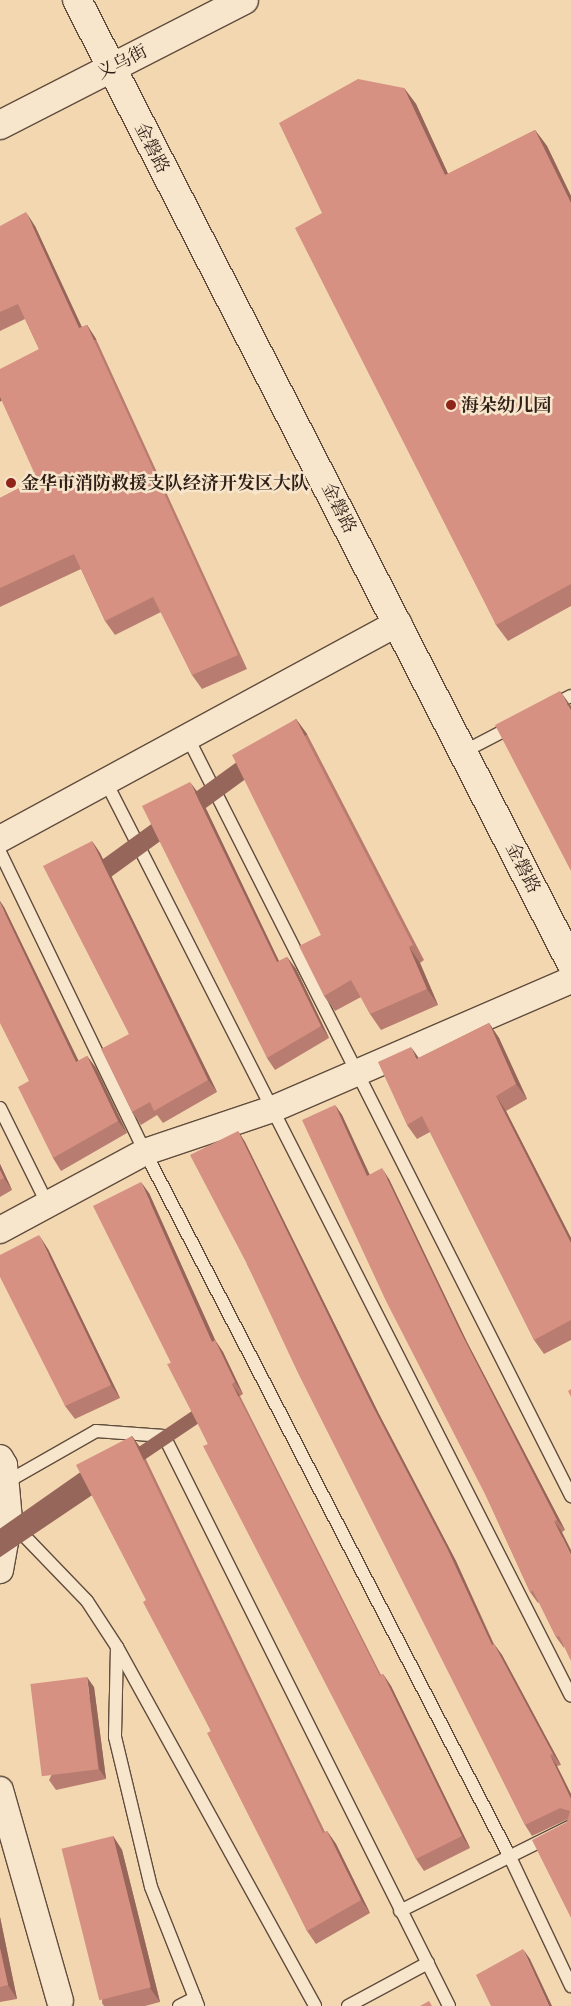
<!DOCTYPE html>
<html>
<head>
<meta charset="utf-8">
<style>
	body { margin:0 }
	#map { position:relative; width:571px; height:2006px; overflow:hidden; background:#f3d7b1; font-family:Alegreya,"Noto Serif SC",serif }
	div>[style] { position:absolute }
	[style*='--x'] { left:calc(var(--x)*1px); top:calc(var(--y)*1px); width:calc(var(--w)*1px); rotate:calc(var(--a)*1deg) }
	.roads { filter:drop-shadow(1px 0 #614d3d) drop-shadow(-1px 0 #614d3d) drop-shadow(0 1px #614d3d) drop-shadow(0 -1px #614d3d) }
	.lane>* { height:12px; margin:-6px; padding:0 6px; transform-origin:6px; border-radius:6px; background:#f7e5cc }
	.street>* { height:26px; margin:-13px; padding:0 13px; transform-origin:13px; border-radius:13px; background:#f7e5cc }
	.secondary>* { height:28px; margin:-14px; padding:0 14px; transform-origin:14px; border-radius:14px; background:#f7e5cc }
	.wall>* { inset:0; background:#b87d70 }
	.shaded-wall>* { inset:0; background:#96665b; transform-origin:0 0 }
	.building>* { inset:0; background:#d69182; transform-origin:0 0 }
	.dots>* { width:14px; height:14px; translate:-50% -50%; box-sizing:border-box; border:2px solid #f7e5cc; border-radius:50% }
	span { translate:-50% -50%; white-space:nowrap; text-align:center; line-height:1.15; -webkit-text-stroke:5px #f7e5cc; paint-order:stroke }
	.street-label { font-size:18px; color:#301f16 }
	.poi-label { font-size:18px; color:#301f16; font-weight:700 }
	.left { translate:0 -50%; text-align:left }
</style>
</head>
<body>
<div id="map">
	<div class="roads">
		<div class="lane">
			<div style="--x:551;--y:706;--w:22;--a:-27"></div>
			<div style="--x:187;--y:736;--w:852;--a:63.19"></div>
			<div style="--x:465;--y:751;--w:54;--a:-27.5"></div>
			<div style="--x:106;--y:782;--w:1025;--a:63.04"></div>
			<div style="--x:0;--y:852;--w:333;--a:64.2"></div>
			<div style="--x:145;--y:1152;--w:794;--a:62.63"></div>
			<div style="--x:510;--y:1857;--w:143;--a:64.7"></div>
			<div style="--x:0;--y:1108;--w:106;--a:63.7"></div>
			<div style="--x:5;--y:1483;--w:105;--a:-29.7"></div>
			<div style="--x:96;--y:1431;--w:68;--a:4.2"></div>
			<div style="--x:164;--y:1436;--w:637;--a:63.43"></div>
			<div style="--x:9;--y:1520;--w:112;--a:46.1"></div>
			<div style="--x:87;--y:1601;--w:55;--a:56.9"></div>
			<div style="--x:117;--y:1647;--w:410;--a:61.1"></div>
			<div style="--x:117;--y:1647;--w:90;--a:91.3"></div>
			<div style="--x:115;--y:1737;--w:154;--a:76.5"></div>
			<div style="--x:151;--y:1887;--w:128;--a:68.4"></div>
			<div style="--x:400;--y:1911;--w:191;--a:-26.4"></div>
			<div style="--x:179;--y:2006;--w:18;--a:-27"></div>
			<div style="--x:348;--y:2006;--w:91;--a:-28.3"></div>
		</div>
		<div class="street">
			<div style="--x:0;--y:839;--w:453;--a:-28.5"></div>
			<div style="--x:0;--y:1230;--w:165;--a:-28.3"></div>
			<div style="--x:145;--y:1152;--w:135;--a:-18.6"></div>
			<div style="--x:273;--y:1109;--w:325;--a:-23.4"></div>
			<div style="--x:0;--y:1458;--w:8;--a:60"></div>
			<div style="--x:4;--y:1465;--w:55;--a:84.8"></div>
			<div style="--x:9;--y:1520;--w:51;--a:100.2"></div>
			<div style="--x:0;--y:1790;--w:219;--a:74.1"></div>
		</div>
		<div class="secondary">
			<div style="--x:77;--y:0;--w:1082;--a:62.84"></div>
			<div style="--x:0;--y:125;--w:274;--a:-27.1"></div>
		</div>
	</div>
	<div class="wall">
		<div style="clip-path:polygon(404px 88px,416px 104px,448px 174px,535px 130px,547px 146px,571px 196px,571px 606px,508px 641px,496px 625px,322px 213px)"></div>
		<div style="clip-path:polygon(0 226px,35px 226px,82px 327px,87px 325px,96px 339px,247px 669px,202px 689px,192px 675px,161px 612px,115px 635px,105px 621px,81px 569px,0 607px,0 498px,37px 479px,39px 349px,25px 319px,0 331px)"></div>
		<div style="clip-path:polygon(296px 719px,307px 734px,424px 960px,420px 963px,438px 1005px,381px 1030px,370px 1014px,361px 997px,335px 1011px,324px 996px,321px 935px)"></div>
		<div style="clip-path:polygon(199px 794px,279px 961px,287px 957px,296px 969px,329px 1038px,275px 1070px,267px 1058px)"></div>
		<div style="clip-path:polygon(92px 841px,100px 853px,217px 1092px,163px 1123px,157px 1115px,141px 1125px,132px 1112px,129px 1034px)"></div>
		<div style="clip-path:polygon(4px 907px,78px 1061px,87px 1056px,96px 1068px,127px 1133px,61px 1171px,53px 1158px,29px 1081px)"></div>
		<div style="clip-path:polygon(489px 1023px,499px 1038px,527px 1099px,506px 1111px,571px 1238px,571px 1340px,544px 1354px,534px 1340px,430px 1132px,417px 1139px,407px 1125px,419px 1058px)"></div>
		<div style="clip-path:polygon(335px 1105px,342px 1115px,369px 1175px,389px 1179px,467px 1342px,565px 1530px,562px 1532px,564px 1648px,556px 1637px,539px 1602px,538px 1603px,530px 1592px,488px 1500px)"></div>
		<div style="clip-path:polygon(238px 1131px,245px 1142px,379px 1414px,456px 1561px,494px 1644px,502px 1655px,561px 1765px,557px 1766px,571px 1794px,571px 1918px,567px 1822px,568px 1819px,532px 1836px,525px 1825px,247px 1264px)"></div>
		<div style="clip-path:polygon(0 1164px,12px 1190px,0 1197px)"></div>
		<div style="clip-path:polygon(149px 1193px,215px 1340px,223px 1352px,243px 1394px,240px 1396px,381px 1675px,383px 1674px,391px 1686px,470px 1848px,424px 1871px,416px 1859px,208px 1444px,171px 1363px)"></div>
		<div style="clip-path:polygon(48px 1249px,120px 1398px,75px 1419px,65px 1406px)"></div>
		<div style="clip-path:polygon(132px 1436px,141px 1449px,325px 1832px,327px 1831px,336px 1844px,370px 1913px,316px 1944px,307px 1931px,211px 1731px,146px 1600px)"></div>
		<div style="clip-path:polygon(94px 1687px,106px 1779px,56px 1790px,49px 1780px)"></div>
		<div style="clip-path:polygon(113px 1836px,122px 1850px,160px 2002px,145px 2006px,104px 2006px,102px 2003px)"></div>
		<div style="clip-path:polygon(0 1917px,17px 1999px,0 2002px)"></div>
	</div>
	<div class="shaded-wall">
		<div style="clip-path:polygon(404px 88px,416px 104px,456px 191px,445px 175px)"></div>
		<div style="clip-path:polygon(535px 130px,547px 146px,571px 196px,571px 203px)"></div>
		<div style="clip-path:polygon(26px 212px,35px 226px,89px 343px,79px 328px)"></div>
		<div style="left:87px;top:325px;width:17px;height:363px;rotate:57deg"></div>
		<div style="clip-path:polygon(560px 691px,571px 706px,571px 711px)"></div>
		<div style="left:296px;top:719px;width:19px;height:254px;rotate:54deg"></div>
		<div style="clip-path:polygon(190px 782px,199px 794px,285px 974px,277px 962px)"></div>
		<div style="clip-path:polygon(92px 841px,100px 853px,217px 1092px,208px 1080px)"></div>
		<div style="clip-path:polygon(0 901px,4px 907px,85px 1074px,76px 1062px,0 903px)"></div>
		<div style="clip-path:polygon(409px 947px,420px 963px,438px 1005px,427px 989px)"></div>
		<div style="clip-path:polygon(287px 957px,296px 969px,329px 1038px,321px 1026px)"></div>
		<div style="clip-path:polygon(489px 1023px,499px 1038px,527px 1099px,516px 1084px)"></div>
		<div style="clip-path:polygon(411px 1047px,421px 1061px,416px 1059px)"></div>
		<div style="clip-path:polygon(87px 1056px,96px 1068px,127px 1133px,118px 1121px)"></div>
		<div style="clip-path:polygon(496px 1096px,506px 1111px,571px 1238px,571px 1243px)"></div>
		<div style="clip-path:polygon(335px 1105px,342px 1115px,375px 1186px,367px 1176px)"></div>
		<div style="clip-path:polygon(238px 1131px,245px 1142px,379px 1414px,456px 1561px,499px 1657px,492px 1645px,371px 1403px)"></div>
		<div style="clip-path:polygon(0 1164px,12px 1190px,4px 1178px,0 1170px)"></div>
		<div style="clip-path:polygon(382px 1168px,389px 1179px,467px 1342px,565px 1530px,557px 1520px,460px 1331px)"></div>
		<div style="clip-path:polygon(141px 1182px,149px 1193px,221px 1353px,212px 1342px)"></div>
		<div style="clip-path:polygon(39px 1235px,48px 1249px,120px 1398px,111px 1385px)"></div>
		<div style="clip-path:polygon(215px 1340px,223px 1352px,243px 1394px,235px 1382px)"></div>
		<div style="left:232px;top:1384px;width:14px;height:327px;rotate:56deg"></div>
		<div style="left:132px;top:1436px;width:16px;height:441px;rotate:55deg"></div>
		<div style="clip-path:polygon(554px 1521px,562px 1532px,571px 1550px,571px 1555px)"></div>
		<div style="clip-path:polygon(494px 1644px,502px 1655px,561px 1765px,553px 1754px)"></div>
		<div style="clip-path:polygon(383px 1674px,391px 1686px,470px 1848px,462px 1836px)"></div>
		<div style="clip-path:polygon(87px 1677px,94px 1687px,106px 1779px,99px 1769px)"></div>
		<div style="clip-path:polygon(550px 1755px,557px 1766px,571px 1794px,571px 1799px)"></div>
		<div style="clip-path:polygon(327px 1831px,336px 1844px,370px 1913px,361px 1900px)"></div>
		<div style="clip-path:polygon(113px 1836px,122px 1850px,160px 2002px,150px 1988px)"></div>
		<div style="clip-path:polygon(0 1917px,17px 1999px,8px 1985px,0 1948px)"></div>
		<div style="clip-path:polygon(523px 1949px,530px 1959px,552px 2006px,549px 2006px)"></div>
	</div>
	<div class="building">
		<div style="clip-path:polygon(358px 79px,404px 88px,445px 175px,535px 130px,571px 203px,571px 584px,496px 625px,295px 228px,322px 213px,279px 123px)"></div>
		<div style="clip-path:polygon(26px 212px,79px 328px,87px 325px,238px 655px,192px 675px,153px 597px,105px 621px,74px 554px,0 588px,0 498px,37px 479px,0 397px,0 369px,39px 349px,18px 304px,0 312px,0 226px)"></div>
		<div style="clip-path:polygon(560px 691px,571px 711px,571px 871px,495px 725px)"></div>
		<div style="clip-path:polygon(296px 719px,413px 945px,409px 947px,427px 989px,370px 1014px,351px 980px,324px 996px,299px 946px,321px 935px,232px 755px)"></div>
		<div style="clip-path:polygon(190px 782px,277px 962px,287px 957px,321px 1026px,267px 1058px,142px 806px)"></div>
		<div style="clip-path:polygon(92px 841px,208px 1080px,154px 1111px,150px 1102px,132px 1112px,101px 1049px,129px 1034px,43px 866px)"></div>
		<div style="clip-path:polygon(0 903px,76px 1062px,87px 1056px,118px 1121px,53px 1158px,18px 1087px,29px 1081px,0 1023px)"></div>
		<div style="clip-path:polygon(489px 1023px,516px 1084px,496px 1096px,571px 1243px,571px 1320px,534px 1340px,422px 1116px,407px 1125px,378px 1062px,411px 1047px,416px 1059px)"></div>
		<div style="clip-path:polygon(335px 1105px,367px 1176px,382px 1168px,460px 1331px,557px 1520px,554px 1521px,571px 1555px,571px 1661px,559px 1636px,556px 1637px,533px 1591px,530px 1592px,488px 1500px,386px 1301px,302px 1120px)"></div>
		<div style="clip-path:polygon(238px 1131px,371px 1403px,448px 1550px,492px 1645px,494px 1644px,553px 1754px,550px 1755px,571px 1799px,571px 1918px,532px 1840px,567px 1822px,570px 1811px,560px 1808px,525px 1825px,298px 1373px,247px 1264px,190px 1155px)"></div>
		<div style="clip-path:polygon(0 1170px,4px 1178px,0 1180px)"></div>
		<div style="clip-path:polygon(141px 1182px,212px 1342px,215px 1340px,235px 1382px,232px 1384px,380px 1676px,383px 1674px,462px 1836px,416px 1859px,203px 1446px,208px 1444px,167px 1364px,171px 1363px,93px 1206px)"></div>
		<div style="clip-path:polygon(39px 1235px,111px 1385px,65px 1406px,0 1277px,0 1255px)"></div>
		<div style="clip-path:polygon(571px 1389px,571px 1397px,568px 1391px)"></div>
		<div style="clip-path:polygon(132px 1436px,323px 1833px,327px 1831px,361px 1900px,307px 1931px,207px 1733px,211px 1731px,143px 1602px,146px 1600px,76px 1465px)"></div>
		<div style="left:87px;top:1677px;width:93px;height:57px;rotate:83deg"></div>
		<div style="left:113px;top:1836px;width:156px;height:53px;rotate:76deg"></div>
		<div style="clip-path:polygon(0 1948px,8px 1985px,0 1987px)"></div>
		<div style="clip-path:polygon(523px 1949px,549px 2006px,491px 2006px,476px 1975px)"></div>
		<div style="clip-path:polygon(429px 2001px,432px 2006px,420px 2006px)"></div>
	</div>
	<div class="dots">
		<div style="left:451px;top:405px;background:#8f2418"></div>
		<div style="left:11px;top:483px;background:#8f2418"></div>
	</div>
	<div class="street-label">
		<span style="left:122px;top:62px;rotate:-27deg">义乌街</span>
		<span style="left:152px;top:148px;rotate:63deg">金磐路</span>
		<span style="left:339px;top:508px;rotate:63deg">金磐路</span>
		<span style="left:523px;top:868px;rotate:63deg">金磐路</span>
	</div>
	<div class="poi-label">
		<span class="left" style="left:461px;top:405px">海朵幼儿园</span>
		<span class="left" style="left:21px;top:483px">金华市消防救援支队经济开发区大队</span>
	</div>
</div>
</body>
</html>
